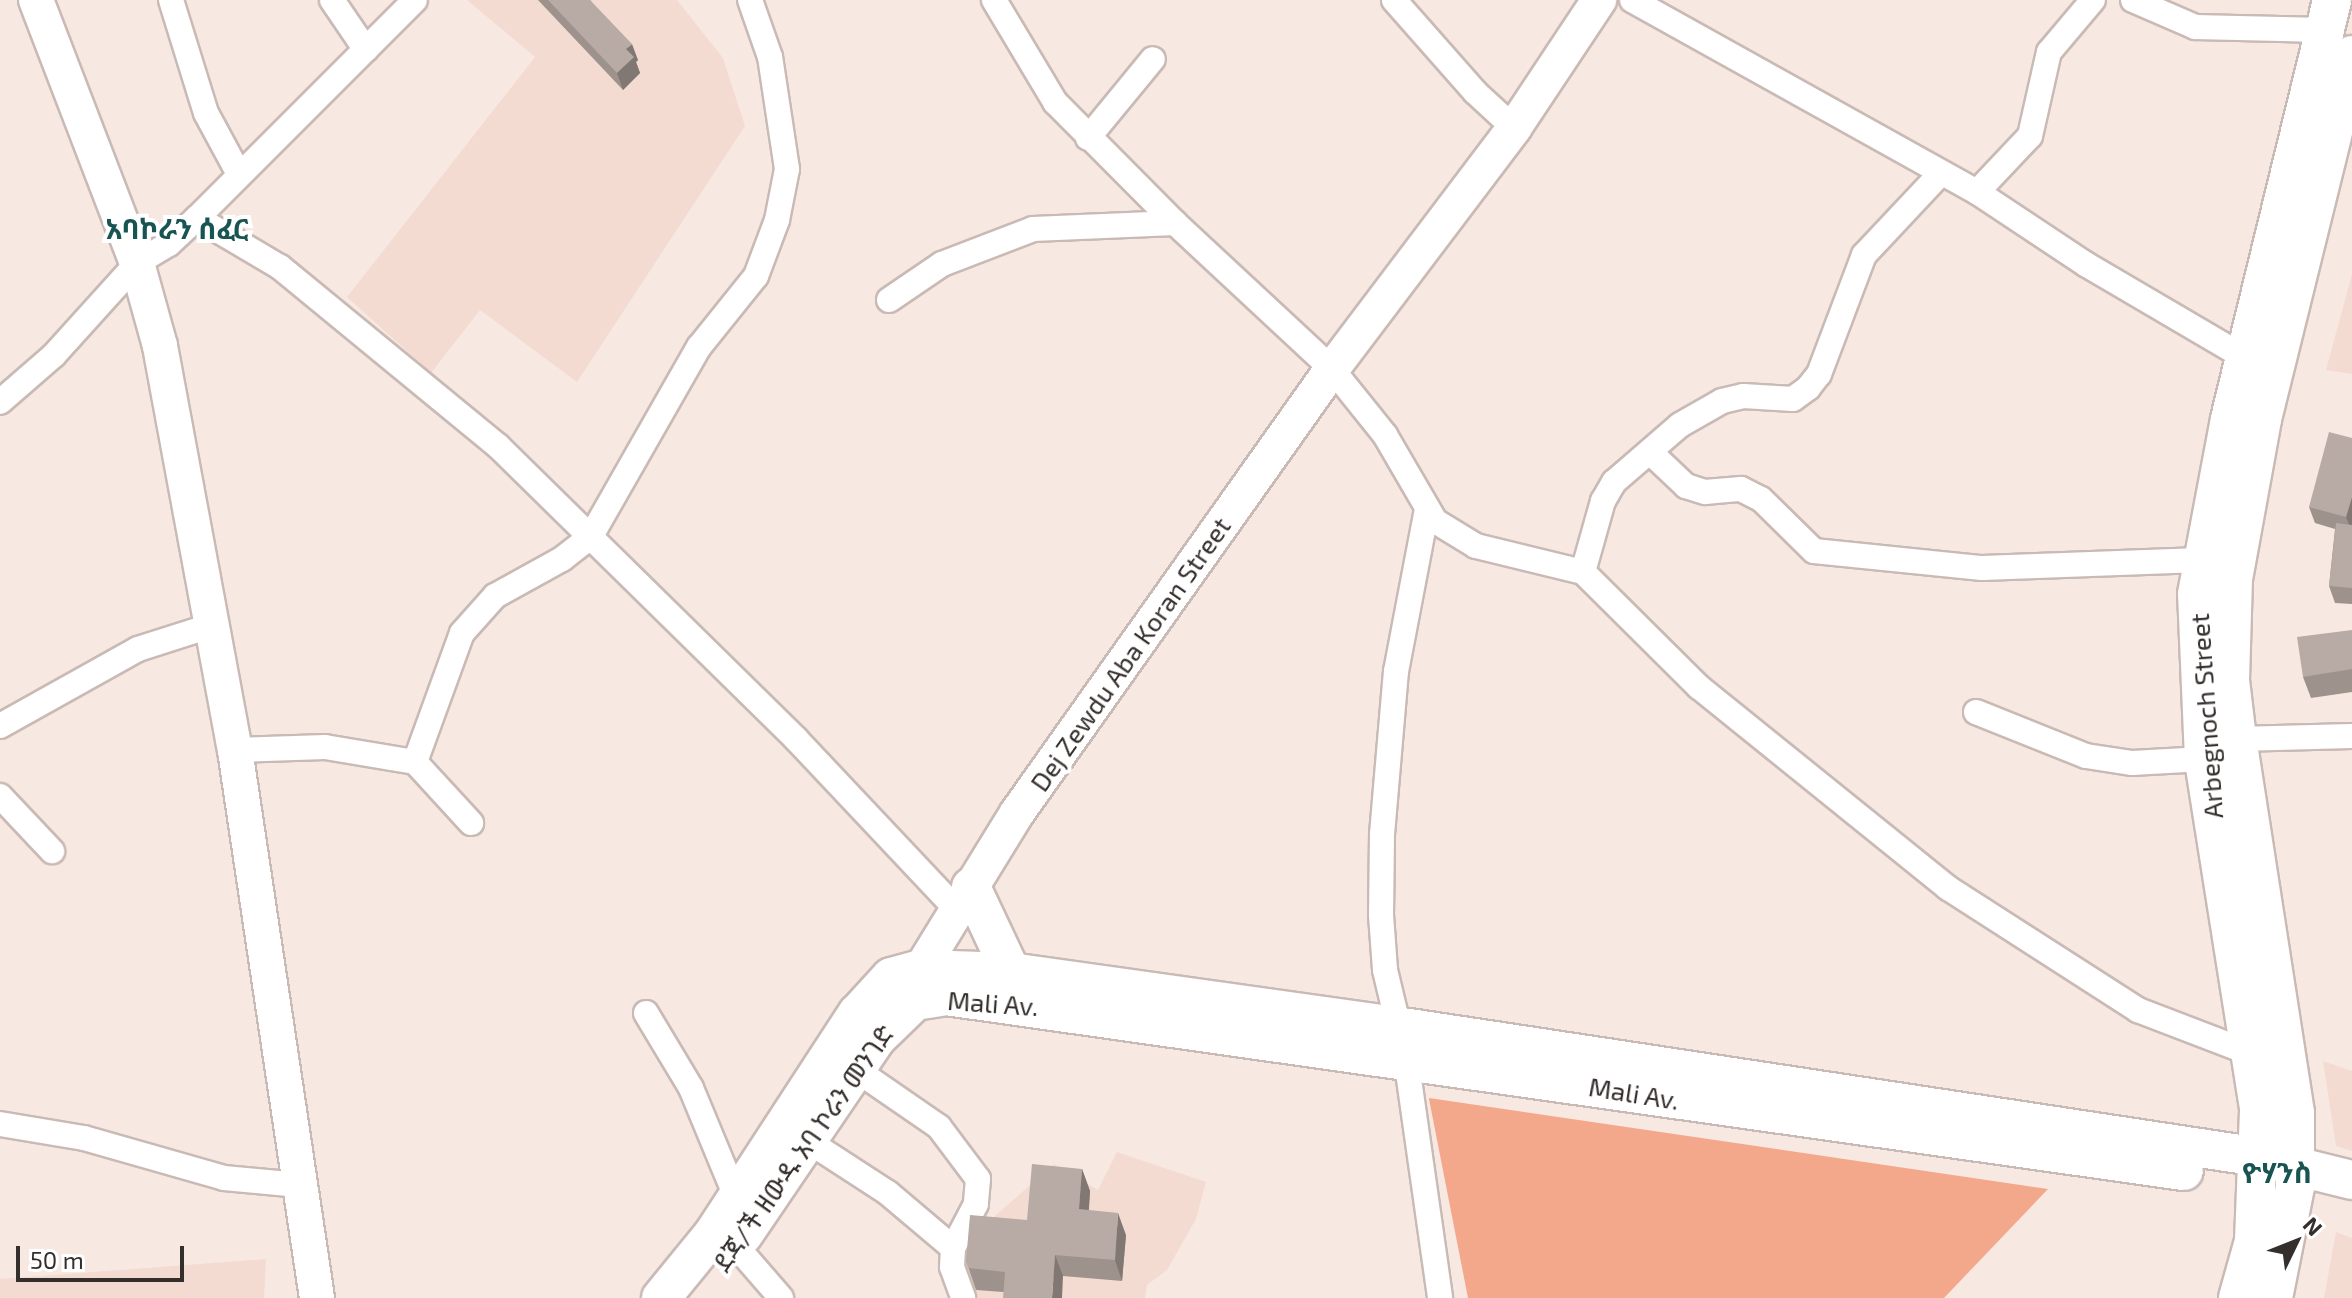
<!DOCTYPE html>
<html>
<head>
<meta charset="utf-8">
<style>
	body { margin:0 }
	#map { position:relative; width:2352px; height:1298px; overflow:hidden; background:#f8e8e2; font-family:"Exo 2","Noto Sans Ethiopic",sans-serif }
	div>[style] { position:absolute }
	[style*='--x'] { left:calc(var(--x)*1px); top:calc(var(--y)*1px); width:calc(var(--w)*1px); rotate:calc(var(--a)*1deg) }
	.built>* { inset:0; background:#f3dbd2 }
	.forest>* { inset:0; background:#f4a88b }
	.roads { filter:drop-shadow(2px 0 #c9bab5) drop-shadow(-2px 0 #c9bab5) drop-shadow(0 2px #c9bab5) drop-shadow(0 -2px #c9bab5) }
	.street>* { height:24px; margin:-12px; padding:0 12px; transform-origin:12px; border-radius:12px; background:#fff }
	.secondary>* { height:34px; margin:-17px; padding:0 17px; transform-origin:17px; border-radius:17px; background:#fff }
	.primary>* { height:38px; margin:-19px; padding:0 19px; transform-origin:19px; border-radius:19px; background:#fff }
	.wall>* { inset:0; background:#9e928d }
	.shaded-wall>* { inset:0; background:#817773 }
	.building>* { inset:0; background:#b8aaa4 }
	span { translate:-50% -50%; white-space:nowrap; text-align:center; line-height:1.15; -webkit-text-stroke:8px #fff; paint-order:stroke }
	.street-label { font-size:26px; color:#342e2c }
	.neighbourhood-label { font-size:28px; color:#185452; font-weight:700 }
	.north { position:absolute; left:2256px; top:1202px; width:80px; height:80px; -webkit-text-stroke:6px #fff; paint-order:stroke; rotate:47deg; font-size:22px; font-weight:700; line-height:32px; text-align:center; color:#342e2c }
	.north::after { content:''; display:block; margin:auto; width:28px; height:36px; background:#342e2c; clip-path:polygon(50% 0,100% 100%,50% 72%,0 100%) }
	.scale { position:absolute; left:16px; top:1246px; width:168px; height:36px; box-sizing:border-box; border:4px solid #342e2c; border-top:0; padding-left:10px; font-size:24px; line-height:28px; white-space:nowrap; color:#342e2c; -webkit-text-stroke:6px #fff; paint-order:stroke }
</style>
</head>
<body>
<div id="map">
	<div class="built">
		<div style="clip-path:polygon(467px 0,677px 0,723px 58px,745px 126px,577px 382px,480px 310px,431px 373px,347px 297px,535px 57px)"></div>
		<div style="clip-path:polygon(2352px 274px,2352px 374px,2326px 370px)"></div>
		<div style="clip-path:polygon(2323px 1061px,2352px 1071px,2352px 1151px,2336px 1146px)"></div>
		<div style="clip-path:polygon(1117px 1152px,1206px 1182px,1196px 1219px,1167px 1270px,1147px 1285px,1145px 1298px,979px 1298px,947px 1258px,1054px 1164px,1098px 1190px)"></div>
		<div style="clip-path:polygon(2336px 1232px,2352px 1238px,2352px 1298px,2324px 1298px)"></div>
		<div style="clip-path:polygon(266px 1259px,264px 1298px,0 1298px,0 1279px)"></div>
	</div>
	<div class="forest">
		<div style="clip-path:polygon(1429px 1099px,1429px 1098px,2048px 1189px,1944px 1298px,1468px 1298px)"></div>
	</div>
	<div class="roads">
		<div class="street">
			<div style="--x:171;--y:0;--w:118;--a:72.8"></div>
			<div style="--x:206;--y:113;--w:69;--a:61.6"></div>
			<div style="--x:332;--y:0;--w:60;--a:55.8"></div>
			<div style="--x:994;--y:0;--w:119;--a:59.1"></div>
			<div style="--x:1055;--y:102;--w:170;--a:45.2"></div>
			<div style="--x:1175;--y:223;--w:214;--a:42.9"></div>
			<div style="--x:1332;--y:369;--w:85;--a:51.2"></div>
			<div style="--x:1385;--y:435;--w:99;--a:59.8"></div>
			<div style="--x:1435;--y:521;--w:48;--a:31.4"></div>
			<div style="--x:1476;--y:546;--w:110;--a:13.7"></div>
			<div style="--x:1583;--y:572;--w:163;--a:44.8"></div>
			<div style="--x:1699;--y:687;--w:320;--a:38.9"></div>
			<div style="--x:1948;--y:888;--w:226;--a:32.7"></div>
			<div style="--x:2138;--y:1010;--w:120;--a:21"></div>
			<div style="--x:1394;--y:0;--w:123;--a:48.6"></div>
			<div style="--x:1475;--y:92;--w:53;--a:42.7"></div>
			<div style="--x:1632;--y:0;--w:395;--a:29.1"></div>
			<div style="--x:1977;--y:192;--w:132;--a:33.6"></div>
			<div style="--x:2087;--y:265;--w:182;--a:30.4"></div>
			<div style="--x:2133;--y:0;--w:68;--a:23.5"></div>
			<div style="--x:2195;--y:27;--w:128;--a:1.3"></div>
			<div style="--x:1088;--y:138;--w:102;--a:-50.6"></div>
			<div style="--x:1977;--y:192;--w:77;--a:-46.6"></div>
			<div style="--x:2030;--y:136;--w:86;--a:-77.3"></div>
			<div style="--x:2049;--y:52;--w:68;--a:-49.8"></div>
			<div style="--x:197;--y:218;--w:96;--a:30.6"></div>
			<div style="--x:280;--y:267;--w:282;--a:39.4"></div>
			<div style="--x:498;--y:446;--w:418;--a:44.5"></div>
			<div style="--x:796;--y:739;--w:233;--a:46.7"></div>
			<div style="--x:889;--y:300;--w:64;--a:-34.2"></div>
			<div style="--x:942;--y:264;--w:97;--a:-21"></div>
			<div style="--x:1033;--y:229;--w:142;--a:-2.4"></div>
			<div style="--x:0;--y:402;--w:72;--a:-41"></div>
			<div style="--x:54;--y:355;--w:124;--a:-47.9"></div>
			<div style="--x:137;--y:263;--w:37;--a:-31"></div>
			<div style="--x:169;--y:244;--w:38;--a:-43"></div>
			<div style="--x:197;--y:218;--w:308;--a:-45"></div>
			<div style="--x:1650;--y:452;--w:50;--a:43.4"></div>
			<div style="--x:1686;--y:486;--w:20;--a:18"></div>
			<div style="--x:1705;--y:492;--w:36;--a:-5"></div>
			<div style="--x:1741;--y:489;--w:22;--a:27"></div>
			<div style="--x:1761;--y:499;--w:74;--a:44.5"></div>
			<div style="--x:1814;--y:551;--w:169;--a:5.8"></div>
			<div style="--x:1982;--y:568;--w:219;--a:-2.1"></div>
			<div style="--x:1427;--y:509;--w:165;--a:100.8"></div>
			<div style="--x:1396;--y:671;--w:165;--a:94.9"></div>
			<div style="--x:1382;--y:835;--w:80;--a:90.7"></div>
			<div style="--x:1381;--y:915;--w:55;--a:85.8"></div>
			<div style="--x:1385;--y:970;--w:90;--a:76.6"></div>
			<div style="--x:1406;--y:1058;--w:242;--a:81.9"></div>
			<div style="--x:1583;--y:572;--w:74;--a:-74.3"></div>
			<div style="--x:1603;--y:501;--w:22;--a:-60"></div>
			<div style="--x:1614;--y:482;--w:87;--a:-40.8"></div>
			<div style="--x:1680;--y:425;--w:48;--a:-29.7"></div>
			<div style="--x:1722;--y:401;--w:22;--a:-13"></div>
			<div style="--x:1743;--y:396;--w:50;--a:3.4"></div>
			<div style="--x:1793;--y:399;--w:19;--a:-36"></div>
			<div style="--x:1808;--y:388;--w:18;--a:-52"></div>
			<div style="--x:1819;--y:374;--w:127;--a:-69.3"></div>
			<div style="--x:1864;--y:255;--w:112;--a:-46.8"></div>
			<div style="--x:1976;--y:712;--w:118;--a:21.8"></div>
			<div style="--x:2086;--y:756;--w:47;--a:8.7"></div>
			<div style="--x:2132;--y:763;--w:72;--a:-3.2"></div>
			<div style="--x:0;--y:726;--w:158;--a:-29.2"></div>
			<div style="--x:138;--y:649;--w:76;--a:-17.7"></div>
			<div style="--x:2237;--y:739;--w:115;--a:-1.5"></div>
			<div style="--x:235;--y:750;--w:90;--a:-1.9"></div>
			<div style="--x:325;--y:747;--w:91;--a:9.5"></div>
			<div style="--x:415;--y:762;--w:83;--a:47.4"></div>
			<div style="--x:415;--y:762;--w:137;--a:-70"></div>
			<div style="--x:462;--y:633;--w:50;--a:-48.3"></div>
			<div style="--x:495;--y:596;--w:77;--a:-28.9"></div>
			<div style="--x:562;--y:559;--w:37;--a:-38"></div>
			<div style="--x:591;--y:536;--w:218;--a:-60.3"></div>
			<div style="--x:699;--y:347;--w:91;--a:-51.2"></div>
			<div style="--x:756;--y:276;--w:60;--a:-69.4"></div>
			<div style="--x:777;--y:220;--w:52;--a:-78.9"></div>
			<div style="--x:787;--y:169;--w:113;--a:-98.6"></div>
			<div style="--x:770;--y:57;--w:60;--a:-109.3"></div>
			<div style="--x:0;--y:796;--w:76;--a:46.6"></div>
			<div style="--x:646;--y:1013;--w:87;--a:59"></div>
			<div style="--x:691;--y:1088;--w:120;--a:67.5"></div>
			<div style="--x:855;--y:1069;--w:102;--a:34.6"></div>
			<div style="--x:939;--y:1127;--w:65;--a:53.1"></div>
			<div style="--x:978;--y:1179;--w:25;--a:95"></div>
			<div style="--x:976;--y:1204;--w:50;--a:117.6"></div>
			<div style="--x:953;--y:1248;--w:19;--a:93"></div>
			<div style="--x:952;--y:1267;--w:33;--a:70"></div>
			<div style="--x:0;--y:1124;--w:85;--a:9.5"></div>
			<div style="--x:84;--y:1138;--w:146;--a:15.9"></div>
			<div style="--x:224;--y:1178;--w:76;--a:5.3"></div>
			<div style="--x:808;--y:1141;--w:95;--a:33"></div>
			<div style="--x:888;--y:1193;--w:85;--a:40.2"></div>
			<div style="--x:718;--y:1235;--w:21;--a:31"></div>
			<div style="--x:736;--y:1246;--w:69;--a:49.1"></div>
		</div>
		<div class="secondary">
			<div style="--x:36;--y:0;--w:282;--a:69"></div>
			<div style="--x:137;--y:263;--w:86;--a:74.5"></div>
			<div style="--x:160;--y:346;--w:411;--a:79.5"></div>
			<div style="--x:235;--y:750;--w:554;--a:81.49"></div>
			<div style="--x:916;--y:993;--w:25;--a:-78"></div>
			<div style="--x:921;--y:969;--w:183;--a:-58.4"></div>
			<div style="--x:1017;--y:813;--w:544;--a:-54.65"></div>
			<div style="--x:1332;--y:369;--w:302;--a:-52.9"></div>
			<div style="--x:1514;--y:128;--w:154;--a:-56.4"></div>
		</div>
		<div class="primary">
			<div style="--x:971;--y:887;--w:94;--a:64.8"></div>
			<div style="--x:743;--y:1235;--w:238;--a:-55.8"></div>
			<div style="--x:877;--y:1038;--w:53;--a:-44.2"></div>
			<div style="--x:915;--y:1001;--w:31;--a:-9"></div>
			<div style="--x:946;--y:996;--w:1250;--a:8.05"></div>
			<div style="--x:661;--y:1298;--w:84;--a:-50.8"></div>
			<div style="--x:714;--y:1233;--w:262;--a:-56.9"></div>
			<div style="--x:857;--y:1014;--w:50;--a:-47.4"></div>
			<div style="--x:891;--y:977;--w:31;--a:-15"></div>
			<div style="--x:921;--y:969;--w:90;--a:1.9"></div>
			<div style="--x:1011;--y:972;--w:389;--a:8"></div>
			<div style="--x:1396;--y:1026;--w:873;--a:8.63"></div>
			<div style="--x:2259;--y:1157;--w:96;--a:13.9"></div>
			<div style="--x:2238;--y:1298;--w:59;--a:-74.3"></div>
			<div style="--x:2254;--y:1241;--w:133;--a:-87.8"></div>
			<div style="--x:2259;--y:1108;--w:353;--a:-99"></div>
			<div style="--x:2204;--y:759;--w:165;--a:-92.4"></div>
			<div style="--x:2197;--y:594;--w:178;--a:-79.3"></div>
			<div style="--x:2230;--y:419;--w:431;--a:-76.3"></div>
			<div style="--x:2273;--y:1298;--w:113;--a:-78.8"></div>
			<div style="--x:2295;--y:1187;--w:74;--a:-90"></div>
			<div style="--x:2295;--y:1113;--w:378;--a:-98.8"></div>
			<div style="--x:2237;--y:739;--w:59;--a:-96.8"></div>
			<div style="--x:2230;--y:680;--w:101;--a:-88.3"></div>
			<div style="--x:2233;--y:579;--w:163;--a:-79.7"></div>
			<div style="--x:2262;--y:419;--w:375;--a:-76.1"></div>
		</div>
	</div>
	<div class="wall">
		<div style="clip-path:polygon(538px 0,590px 0,638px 60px,636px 62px,640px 73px,623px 90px)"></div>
		<div style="clip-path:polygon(2352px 438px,2352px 604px,2335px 603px,2329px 586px,2335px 529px,2315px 523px,2309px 507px)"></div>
		<div style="clip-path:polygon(2352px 630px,2352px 692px,2311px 698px,2303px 677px)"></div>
		<div style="clip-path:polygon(1082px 1169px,1090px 1191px,1089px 1210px,1126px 1235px,1122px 1281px,1063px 1276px,1003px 1292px,976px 1290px,966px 1261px,1027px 1220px)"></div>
	</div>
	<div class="shaded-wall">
		<div style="clip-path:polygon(632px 44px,638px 60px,636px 62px,640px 73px,623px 90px,617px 73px,626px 49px)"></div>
		<div style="clip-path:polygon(2352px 497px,2352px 532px,2346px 517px)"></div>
		<div style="clip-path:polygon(1082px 1169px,1090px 1191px,1087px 1231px,1079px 1209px)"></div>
		<div style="clip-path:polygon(1118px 1213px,1126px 1235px,1122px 1281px,1115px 1260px)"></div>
		<div style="clip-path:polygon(1055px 1255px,1063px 1276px,1062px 1298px,1052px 1298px)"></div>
	</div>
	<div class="building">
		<div style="clip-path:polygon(548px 0,590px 0,632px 44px,626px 49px,634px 57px,617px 73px)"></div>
		<div style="clip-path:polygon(2329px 432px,2352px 438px,2352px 497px,2346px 517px,2309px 507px)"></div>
		<div style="clip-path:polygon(2336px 523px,2352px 525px,2352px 588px,2329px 586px)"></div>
		<div style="clip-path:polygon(2352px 630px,2352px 669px,2303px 677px,2297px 637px)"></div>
		<div style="clip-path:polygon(1032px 1164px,1082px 1169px,1079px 1209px,1118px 1213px,1115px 1260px,1055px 1255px,1052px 1298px,1003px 1298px,1005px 1272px,968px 1268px,966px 1261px,970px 1215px,1027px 1220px)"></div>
	</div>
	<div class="street-label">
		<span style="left:1130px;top:654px;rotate:-55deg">Dej Zewdu Aba Koran Street</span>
		<span style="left:2206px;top:716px;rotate:-94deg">Arbegnoch Street</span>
		<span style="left:993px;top:1003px;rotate:4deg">Mali Av.</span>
		<span style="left:1634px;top:1093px;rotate:9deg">Mali Av.</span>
		<span style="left:803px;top:1148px;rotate:-55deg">ደጃ/ች ዘውዱ አባ ኮራን መንገድ</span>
	</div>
	<div class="neighbourhood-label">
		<span style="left:177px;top:228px">አባኮራን ሰፈር</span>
		<span style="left:2277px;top:1172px">ዮሃንስ</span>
	</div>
	<div class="north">N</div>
	<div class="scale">50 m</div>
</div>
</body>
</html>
